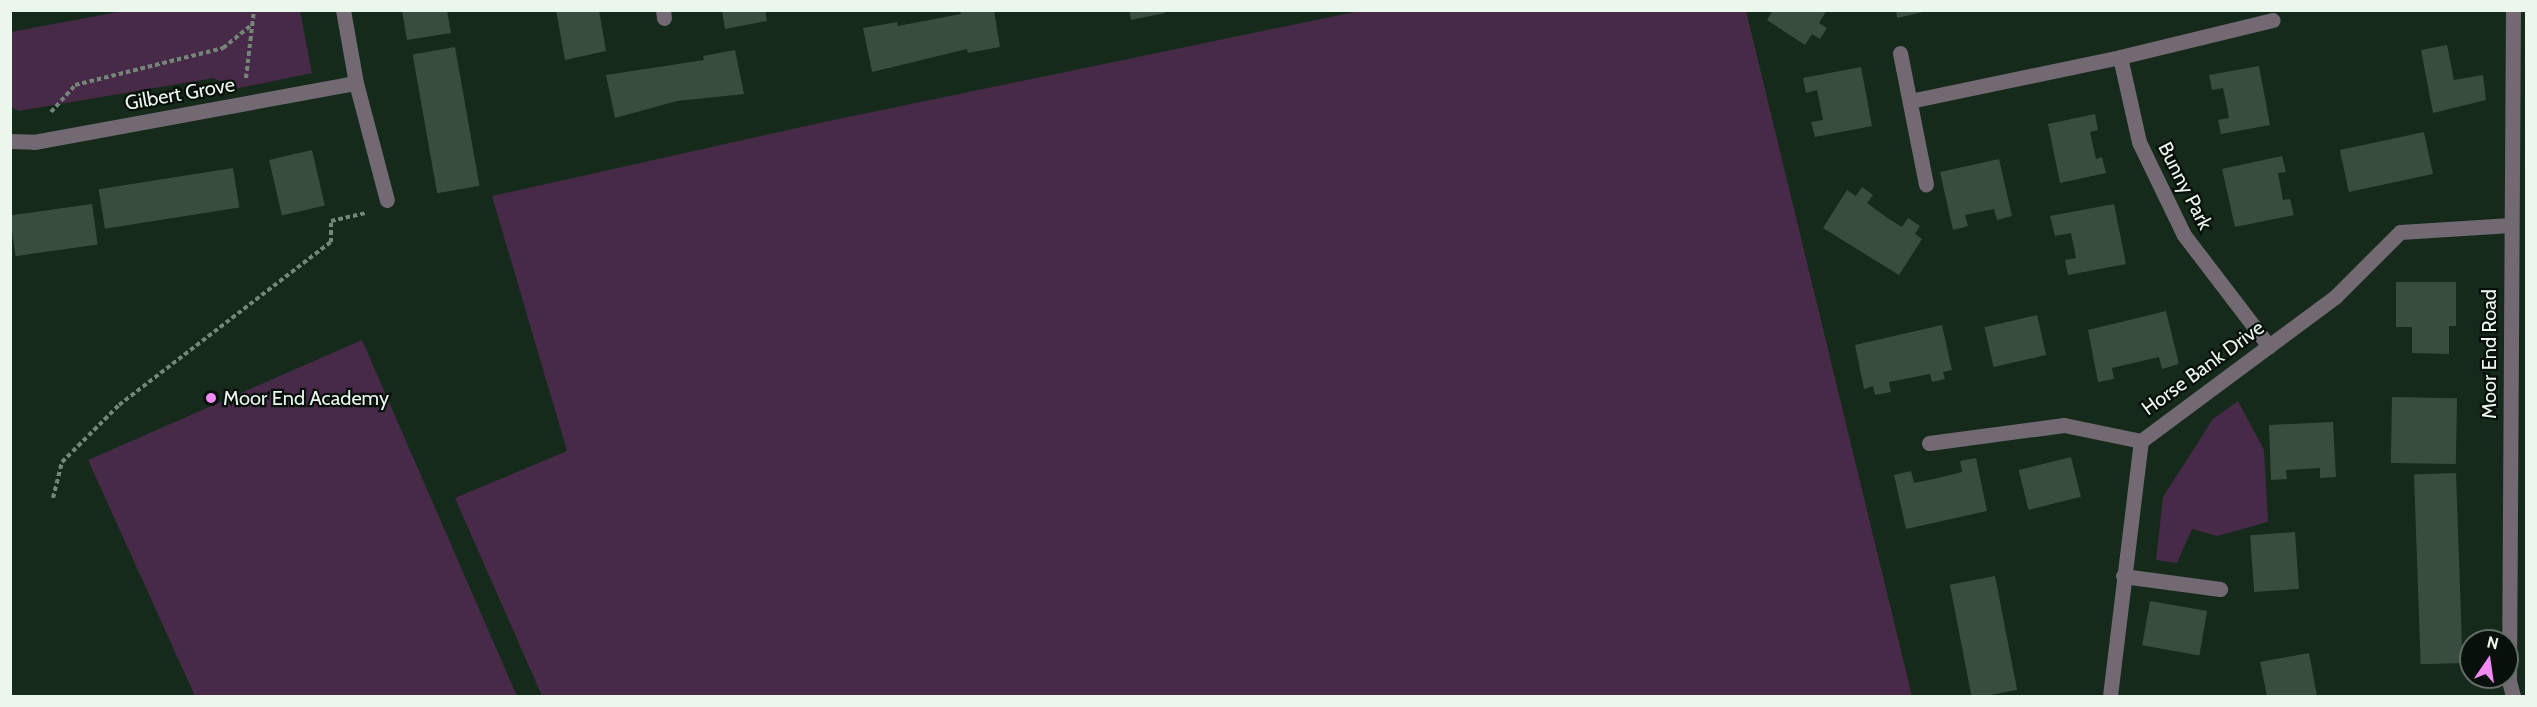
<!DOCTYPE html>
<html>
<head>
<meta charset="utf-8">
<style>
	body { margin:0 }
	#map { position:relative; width:2537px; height:707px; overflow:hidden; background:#152a1b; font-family:Cabin,sans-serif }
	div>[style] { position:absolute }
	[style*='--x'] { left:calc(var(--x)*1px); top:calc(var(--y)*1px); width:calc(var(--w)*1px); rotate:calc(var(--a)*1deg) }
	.green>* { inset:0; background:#472a47 }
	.building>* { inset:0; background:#384d3e; transform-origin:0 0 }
	.path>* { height:4px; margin-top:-2px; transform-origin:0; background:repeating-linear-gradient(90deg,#758679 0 4.5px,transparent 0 7.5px) }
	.service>* { height:15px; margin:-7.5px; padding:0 7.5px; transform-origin:7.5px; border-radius:7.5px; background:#726972 }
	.minor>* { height:15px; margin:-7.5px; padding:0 7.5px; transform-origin:7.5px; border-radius:7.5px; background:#726972 }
	.dots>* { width:16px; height:16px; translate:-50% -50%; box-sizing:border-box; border:3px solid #07100a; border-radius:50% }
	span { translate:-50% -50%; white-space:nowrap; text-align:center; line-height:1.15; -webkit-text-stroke:4.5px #07100a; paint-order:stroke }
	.street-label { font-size:20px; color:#ebf7ed }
	.poi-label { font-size:20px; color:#ebf7ed }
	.left { translate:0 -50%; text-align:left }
	.frame { position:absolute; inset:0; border:12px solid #ebf7ed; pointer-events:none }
	.north { position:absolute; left:2459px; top:629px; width:60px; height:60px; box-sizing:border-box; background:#07100a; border:2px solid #626c65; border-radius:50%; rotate:13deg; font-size:16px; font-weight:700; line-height:24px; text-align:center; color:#ebf7ed }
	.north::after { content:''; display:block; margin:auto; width:21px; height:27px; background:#f28af3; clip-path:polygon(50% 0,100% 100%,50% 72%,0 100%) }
</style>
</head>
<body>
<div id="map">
	<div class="green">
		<div style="clip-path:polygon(1364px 10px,1746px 11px,1912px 696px,542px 696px,455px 498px,567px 451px,492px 196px,824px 122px)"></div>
		<div style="clip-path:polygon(123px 11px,300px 11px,312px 73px,234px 89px,214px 78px,18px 111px,11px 107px,11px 32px)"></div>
		<div style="clip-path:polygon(362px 340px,517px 696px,195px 696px,88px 460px)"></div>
		<div style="clip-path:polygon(2238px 401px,2264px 450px,2268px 522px,2217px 536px,2192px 529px,2177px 563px,2156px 560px,2163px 497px,2213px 419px)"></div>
	</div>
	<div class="building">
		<div style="clip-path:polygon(402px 10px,447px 10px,451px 33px,407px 40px)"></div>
		<div style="clip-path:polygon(556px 10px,599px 10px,606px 51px,565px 60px)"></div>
		<div style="clip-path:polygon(722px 10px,765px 10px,767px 21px,725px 29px)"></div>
		<div style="clip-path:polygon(960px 10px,994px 10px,1000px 47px,968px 53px,967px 49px,872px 72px,863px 28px,897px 22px,898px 26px,961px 14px)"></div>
		<div style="clip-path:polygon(1129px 10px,1165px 10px,1165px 13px,1131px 20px)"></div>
		<div style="clip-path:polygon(1773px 10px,1827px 10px,1819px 23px,1827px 28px,1820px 39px,1812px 34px,1805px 45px,1767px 20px)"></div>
		<div style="clip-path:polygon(1896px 10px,1927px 10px,1927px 11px,1897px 18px)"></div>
		<div style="clip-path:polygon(2447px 45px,2454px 80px,2483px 75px,2486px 100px,2433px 113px,2421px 50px)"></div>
		<div style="left:455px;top:47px;width:141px;height:43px;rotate:80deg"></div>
		<div style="clip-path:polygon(735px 50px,744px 94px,677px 101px,615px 118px,606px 75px,704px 60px,703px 56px)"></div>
		<div style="clip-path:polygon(2259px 66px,2270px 125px,2221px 134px,2218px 120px,2229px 118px,2226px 102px,2223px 88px,2212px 90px,2209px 75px)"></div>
		<div style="clip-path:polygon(1861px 67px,1872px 126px,1815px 137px,1811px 122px,1823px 120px,1817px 90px,1806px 93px,1803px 78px)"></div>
		<div style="clip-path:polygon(2095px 114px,2098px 130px,2090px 132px,2096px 159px,2102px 157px,2106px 173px,2060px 183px,2048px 124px)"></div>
		<div style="left:2424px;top:132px;width:43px;height:86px;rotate:78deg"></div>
		<div style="left:312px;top:150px;width:57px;height:44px;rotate:77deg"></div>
		<div style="clip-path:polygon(2282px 156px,2286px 172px,2278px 173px,2283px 200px,2290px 199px,2294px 215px,2235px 227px,2222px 169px)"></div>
		<div style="clip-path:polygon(1999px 159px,2012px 216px,1997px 220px,1994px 209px,1979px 212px,1965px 215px,1968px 226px,1953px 230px,1940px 172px)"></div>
		<div style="left:233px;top:168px;width:40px;height:136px;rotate:81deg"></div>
		<div style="clip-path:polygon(1862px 187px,1873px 195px,1867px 203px,1886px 217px,1902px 227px,1908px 218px,1920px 226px,1915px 234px,1922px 239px,1899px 275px,1823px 228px,1847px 190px,1856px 196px)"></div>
		<div style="left:92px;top:204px;width:41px;height:83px;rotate:82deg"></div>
		<div style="clip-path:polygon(2114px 204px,2126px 264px,2068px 275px,2065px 260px,2076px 258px,2071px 233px,2055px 236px,2050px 216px)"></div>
		<div style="clip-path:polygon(2396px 282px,2456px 282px,2456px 326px,2449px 326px,2449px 354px,2412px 353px,2412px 327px,2396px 327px)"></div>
		<div style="clip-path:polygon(2166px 311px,2179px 364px,2162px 369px,2159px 357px,2112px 368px,2114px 379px,2098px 382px,2088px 330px)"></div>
		<div style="left:2037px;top:315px;width:41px;height:54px;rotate:77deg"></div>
		<div style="clip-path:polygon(1942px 325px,1952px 370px,1943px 372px,1945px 379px,1932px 382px,1930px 374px,1889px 382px,1891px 392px,1875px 395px,1873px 386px,1864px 389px,1855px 345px)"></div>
		<div style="left:2392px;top:397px;width:65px;height:66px;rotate:1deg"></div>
		<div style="clip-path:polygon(2333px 422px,2336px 477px,2320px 478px,2320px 468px,2286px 470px,2287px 479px,2271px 480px,2269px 425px)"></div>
		<div style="left:2071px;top:457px;width:41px;height:54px;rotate:76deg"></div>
		<div style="clip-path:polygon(1976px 458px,1987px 511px,1906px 529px,1894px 475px,1911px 471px,1914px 483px,1938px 478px,1962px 472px,1960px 461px)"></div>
		<div style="left:2456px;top:473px;width:190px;height:42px;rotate:88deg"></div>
		<div style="left:2295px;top:532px;width:57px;height:45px;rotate:86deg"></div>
		<div style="left:1995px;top:576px;width:116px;height:46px;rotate:79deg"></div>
		<div style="left:2150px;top:601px;width:58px;height:45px;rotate:10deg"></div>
		<div style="clip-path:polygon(2309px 653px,2317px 696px,2267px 696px,2260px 662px)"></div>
	</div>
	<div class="path">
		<div style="--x:246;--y:78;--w:68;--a:-83.3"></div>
		<div style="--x:51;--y:112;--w:36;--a:-48"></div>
		<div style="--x:75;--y:85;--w:153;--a:-14"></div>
		<div style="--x:223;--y:48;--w:35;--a:-39"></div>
		<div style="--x:53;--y:498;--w:37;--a:-76"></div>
		<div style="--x:62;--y:462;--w:81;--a:-45"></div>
		<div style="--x:119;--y:405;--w:267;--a:-37.6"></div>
		<div style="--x:331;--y:242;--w:21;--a:-90"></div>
		<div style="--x:331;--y:221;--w:35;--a:-13"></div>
	</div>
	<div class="service">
		<div style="--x:2123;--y:576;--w:98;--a:7.6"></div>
	</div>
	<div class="minor">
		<div style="--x:343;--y:10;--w:74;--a:79.9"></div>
		<div style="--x:356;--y:83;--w:121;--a:75.2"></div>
		<div style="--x:663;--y:10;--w:8;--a:83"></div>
		<div style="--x:1900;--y:53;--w:134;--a:78.8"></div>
		<div style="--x:2120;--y:57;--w:157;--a:-13.6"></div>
		<div style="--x:1910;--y:101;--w:215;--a:-11.8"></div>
		<div style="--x:2120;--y:57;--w:87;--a:77.4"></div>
		<div style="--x:2139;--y:142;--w:103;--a:64.2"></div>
		<div style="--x:2184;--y:235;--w:140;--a:52.6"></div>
		<div style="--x:10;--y:141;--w:24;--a:2"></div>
		<div style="--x:34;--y:142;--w:327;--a:-10.4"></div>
		<div style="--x:1929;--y:443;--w:136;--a:-7.6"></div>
		<div style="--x:2064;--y:425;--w:79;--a:11.7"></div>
		<div style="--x:2110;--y:696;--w:257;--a:-83.1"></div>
		<div style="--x:2141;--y:441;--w:242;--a:-36.6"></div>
		<div style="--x:2335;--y:297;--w:92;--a:-45"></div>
		<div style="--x:2400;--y:232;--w:111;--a:-3.6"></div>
		<div style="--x:2513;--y:696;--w:16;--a:-105"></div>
		<div style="--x:2509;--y:681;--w:671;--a:-89.66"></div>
	</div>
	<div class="dots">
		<div style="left:211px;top:398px;background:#f28af3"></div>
	</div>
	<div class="street-label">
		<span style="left:180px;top:94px;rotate:-10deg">Gilbert Grove</span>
		<span style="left:2185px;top:186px;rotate:63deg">Bunny Park</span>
		<span style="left:2489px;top:354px;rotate:-90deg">Moor End Road</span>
		<span style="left:2203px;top:368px;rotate:-36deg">Horse Bank Drive</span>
	</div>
	<div class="poi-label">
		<span class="left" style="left:223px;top:398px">Moor End Academy</span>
	</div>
	<div class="frame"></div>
	<div class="north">N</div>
</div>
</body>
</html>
